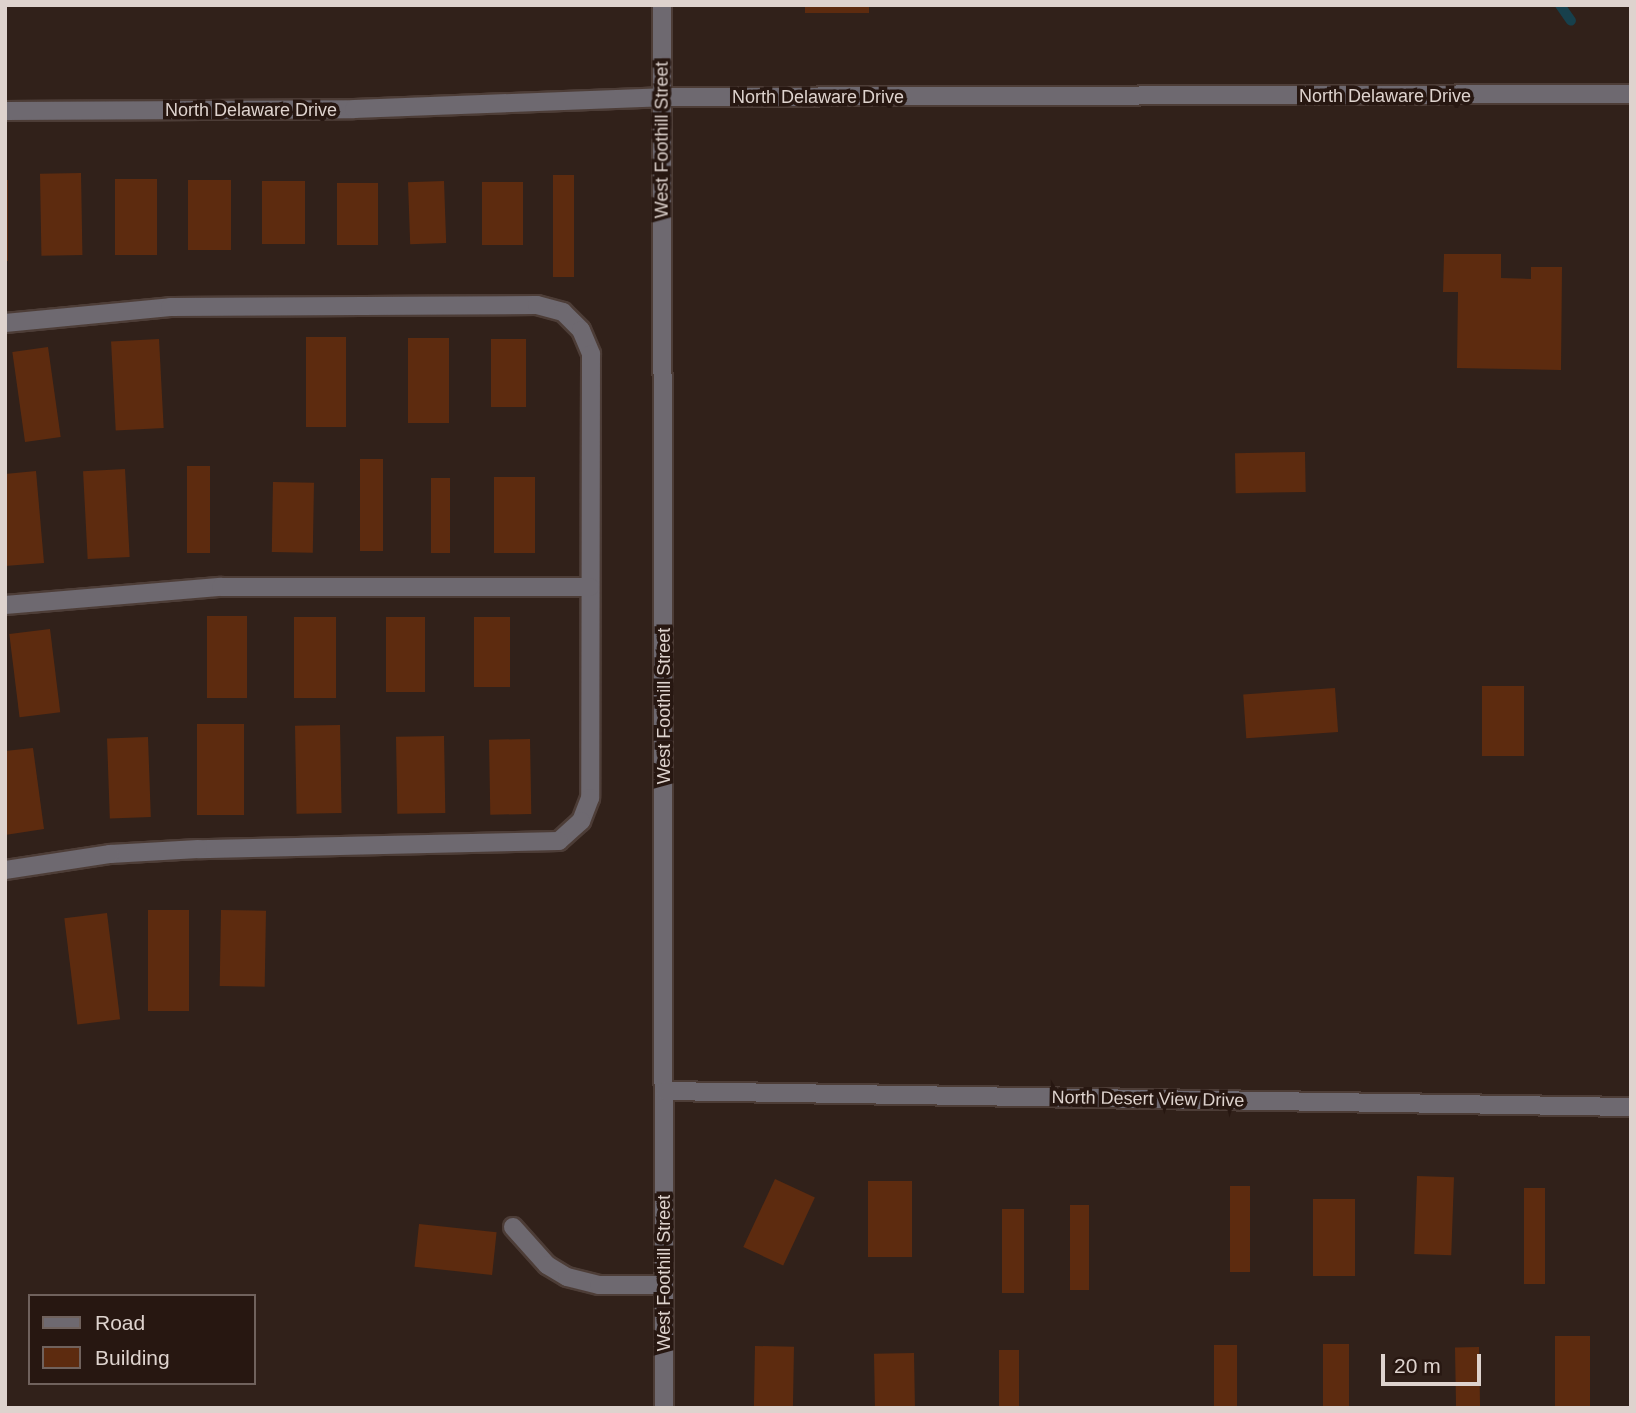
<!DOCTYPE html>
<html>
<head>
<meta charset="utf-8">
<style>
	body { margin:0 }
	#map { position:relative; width:1636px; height:1413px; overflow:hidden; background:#31211a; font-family:Helvetica,sans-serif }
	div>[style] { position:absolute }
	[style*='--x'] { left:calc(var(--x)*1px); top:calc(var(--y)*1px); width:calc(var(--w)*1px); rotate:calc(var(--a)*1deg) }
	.stream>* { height:10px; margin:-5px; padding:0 5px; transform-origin:5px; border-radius:5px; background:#17404c }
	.building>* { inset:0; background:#5d2b0f; transform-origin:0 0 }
	.roads { filter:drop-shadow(2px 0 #4d3d37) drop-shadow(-2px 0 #4d3d37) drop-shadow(0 2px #4d3d37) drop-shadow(0 -2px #4d3d37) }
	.minor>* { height:18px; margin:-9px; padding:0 9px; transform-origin:9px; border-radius:9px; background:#6e6970 }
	span { translate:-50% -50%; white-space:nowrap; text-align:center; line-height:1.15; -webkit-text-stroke:7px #271711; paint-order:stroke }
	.street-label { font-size:18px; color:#ded3ce }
	.frame { position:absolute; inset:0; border:7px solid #ded3ce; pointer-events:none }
	.legend { position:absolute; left:28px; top:1294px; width:228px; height:91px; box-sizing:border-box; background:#271711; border:2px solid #70625d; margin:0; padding:9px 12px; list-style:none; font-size:21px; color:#ded3ce }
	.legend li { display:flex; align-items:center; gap:14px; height:35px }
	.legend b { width:35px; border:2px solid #70625d }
	.scale { position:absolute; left:1381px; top:1354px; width:100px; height:32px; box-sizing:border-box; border:4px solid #ded3ce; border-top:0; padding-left:9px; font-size:21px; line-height:24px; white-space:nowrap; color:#ded3ce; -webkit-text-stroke:5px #271711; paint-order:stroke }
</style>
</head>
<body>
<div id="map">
	<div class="stream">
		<div style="--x:1560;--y:5;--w:19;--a:55"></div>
	</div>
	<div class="building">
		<div style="left:805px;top:5px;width:64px;height:8px"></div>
		<div style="left:81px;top:173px;width:82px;height:41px;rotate:89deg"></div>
		<div style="left:553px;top:175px;width:21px;height:102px"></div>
		<div style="left:115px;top:179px;width:42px;height:76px"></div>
		<div style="left:5px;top:180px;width:3px;height:81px"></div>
		<div style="left:188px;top:180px;width:43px;height:70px"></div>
		<div style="left:305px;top:181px;width:63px;height:43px;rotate:90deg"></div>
		<div style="left:444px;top:181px;width:62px;height:36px;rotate:88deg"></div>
		<div style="left:482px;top:182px;width:41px;height:63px"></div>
		<div style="left:337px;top:183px;width:41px;height:62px"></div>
		<div style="clip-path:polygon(1444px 254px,1501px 254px,1501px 278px,1531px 279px,1531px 267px,1562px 267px,1561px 370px,1457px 368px,1458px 292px,1443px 292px)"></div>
		<div style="left:306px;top:337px;width:40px;height:90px"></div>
		<div style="left:408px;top:338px;width:41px;height:85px"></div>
		<div style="left:159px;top:339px;width:89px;height:48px;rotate:87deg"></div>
		<div style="left:491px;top:339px;width:35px;height:68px"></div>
		<div style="left:48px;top:347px;width:91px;height:36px;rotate:82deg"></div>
		<div style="left:1305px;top:452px;width:40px;height:70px;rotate:89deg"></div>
		<div style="left:360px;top:459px;width:23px;height:92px"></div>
		<div style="left:187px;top:466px;width:23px;height:87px"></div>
		<div style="left:125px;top:469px;width:88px;height:42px;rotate:87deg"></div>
		<div style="clip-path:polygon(36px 471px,44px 563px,5px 566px,5px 474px)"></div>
		<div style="left:494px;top:477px;width:41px;height:76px"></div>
		<div style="left:431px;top:478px;width:19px;height:75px"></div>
		<div style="left:273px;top:482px;width:41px;height:70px;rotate:1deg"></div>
		<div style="left:207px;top:616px;width:40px;height:82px"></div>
		<div style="left:336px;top:617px;width:81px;height:42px;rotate:90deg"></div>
		<div style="left:386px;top:617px;width:39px;height:75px"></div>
		<div style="left:474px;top:617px;width:36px;height:70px"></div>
		<div style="left:50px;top:629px;width:84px;height:41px;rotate:83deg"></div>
		<div style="left:1482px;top:686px;width:42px;height:70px"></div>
		<div style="left:1335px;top:688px;width:44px;height:92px;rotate:86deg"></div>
		<div style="left:244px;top:724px;width:91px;height:47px;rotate:90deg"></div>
		<div style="left:340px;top:725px;width:88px;height:45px;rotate:89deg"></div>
		<div style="left:444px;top:736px;width:77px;height:48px;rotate:89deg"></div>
		<div style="left:148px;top:737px;width:80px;height:41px;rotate:88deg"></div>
		<div style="left:530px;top:739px;width:75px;height:41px;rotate:89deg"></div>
		<div style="clip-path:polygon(33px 748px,44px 829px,5px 835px,5px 751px)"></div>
		<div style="left:148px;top:910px;width:41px;height:101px"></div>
		<div style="left:221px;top:910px;width:45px;height:76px;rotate:1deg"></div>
		<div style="left:107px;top:913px;width:107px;height:43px;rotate:83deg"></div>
		<div style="left:1417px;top:1176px;width:37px;height:78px;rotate:2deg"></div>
		<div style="left:775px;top:1179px;width:44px;height:75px;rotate:25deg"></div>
		<div style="left:868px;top:1181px;width:44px;height:76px"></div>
		<div style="left:1230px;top:1186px;width:20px;height:86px"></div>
		<div style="left:1524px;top:1188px;width:21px;height:96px"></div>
		<div style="left:1313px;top:1199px;width:42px;height:77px"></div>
		<div style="left:1070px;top:1205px;width:19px;height:85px"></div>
		<div style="left:1002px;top:1209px;width:22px;height:84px"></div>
		<div style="left:419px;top:1224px;width:78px;height:43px;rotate:6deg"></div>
		<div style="left:1555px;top:1336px;width:35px;height:72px"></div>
		<div style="left:1323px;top:1344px;width:26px;height:64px"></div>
		<div style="left:1214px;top:1345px;width:23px;height:63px"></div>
		<div style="left:755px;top:1346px;width:39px;height:62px;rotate:1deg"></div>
		<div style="left:1479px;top:1347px;width:61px;height:24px;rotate:89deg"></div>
		<div style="left:999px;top:1350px;width:20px;height:58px"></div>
		<div style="left:914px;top:1353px;width:55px;height:40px;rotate:89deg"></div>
	</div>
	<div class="roads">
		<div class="minor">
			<div style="--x:662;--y:5;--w:1403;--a:89.92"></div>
			<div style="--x:5;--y:111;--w:349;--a:-0.3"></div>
			<div style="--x:354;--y:109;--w:308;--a:-2.2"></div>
			<div style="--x:662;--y:97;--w:969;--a:-0.18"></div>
			<div style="--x:5;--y:323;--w:166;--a:-5.5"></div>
			<div style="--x:170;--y:307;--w:367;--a:-0.3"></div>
			<div style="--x:537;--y:305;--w:27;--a:15"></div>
			<div style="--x:563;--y:312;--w:25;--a:45"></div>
			<div style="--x:581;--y:330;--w:26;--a:67"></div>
			<div style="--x:591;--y:354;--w:444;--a:90.1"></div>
			<div style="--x:590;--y:798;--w:25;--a:111"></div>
			<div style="--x:581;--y:821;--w:30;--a:138"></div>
			<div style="--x:559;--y:841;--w:361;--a:178.7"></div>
			<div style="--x:198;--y:849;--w:88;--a:176.7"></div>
			<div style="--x:110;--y:854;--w:106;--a:171.3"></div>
			<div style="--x:5;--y:605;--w:217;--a:-4.8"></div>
			<div style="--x:221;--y:587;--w:369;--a:0"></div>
			<div style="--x:665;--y:1091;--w:966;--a:0.95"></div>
			<div style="--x:513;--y:1227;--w:51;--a:48.2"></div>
			<div style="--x:547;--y:1265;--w:23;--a:31"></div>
			<div style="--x:567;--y:1277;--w:33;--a:14"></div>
			<div style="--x:599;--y:1285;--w:65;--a:0"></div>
		</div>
	</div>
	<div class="street-label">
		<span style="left:1385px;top:96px">North Delaware Drive</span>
		<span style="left:818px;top:97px">North Delaware Drive</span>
		<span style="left:251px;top:110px">North Delaware Drive</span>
		<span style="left:662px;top:140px;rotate:-90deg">West Foothill Street</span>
		<span style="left:664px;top:706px;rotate:-90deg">West Foothill Street</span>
		<span style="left:1148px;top:1099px;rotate:1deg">North Desert View Drive</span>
		<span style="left:664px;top:1273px;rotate:-90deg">West Foothill Street</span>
	</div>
	<div class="frame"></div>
	<ul class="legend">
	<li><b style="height:9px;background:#6e6970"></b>Road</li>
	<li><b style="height:19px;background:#5d2b0f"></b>Building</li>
	</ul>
	<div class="scale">20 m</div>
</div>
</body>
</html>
